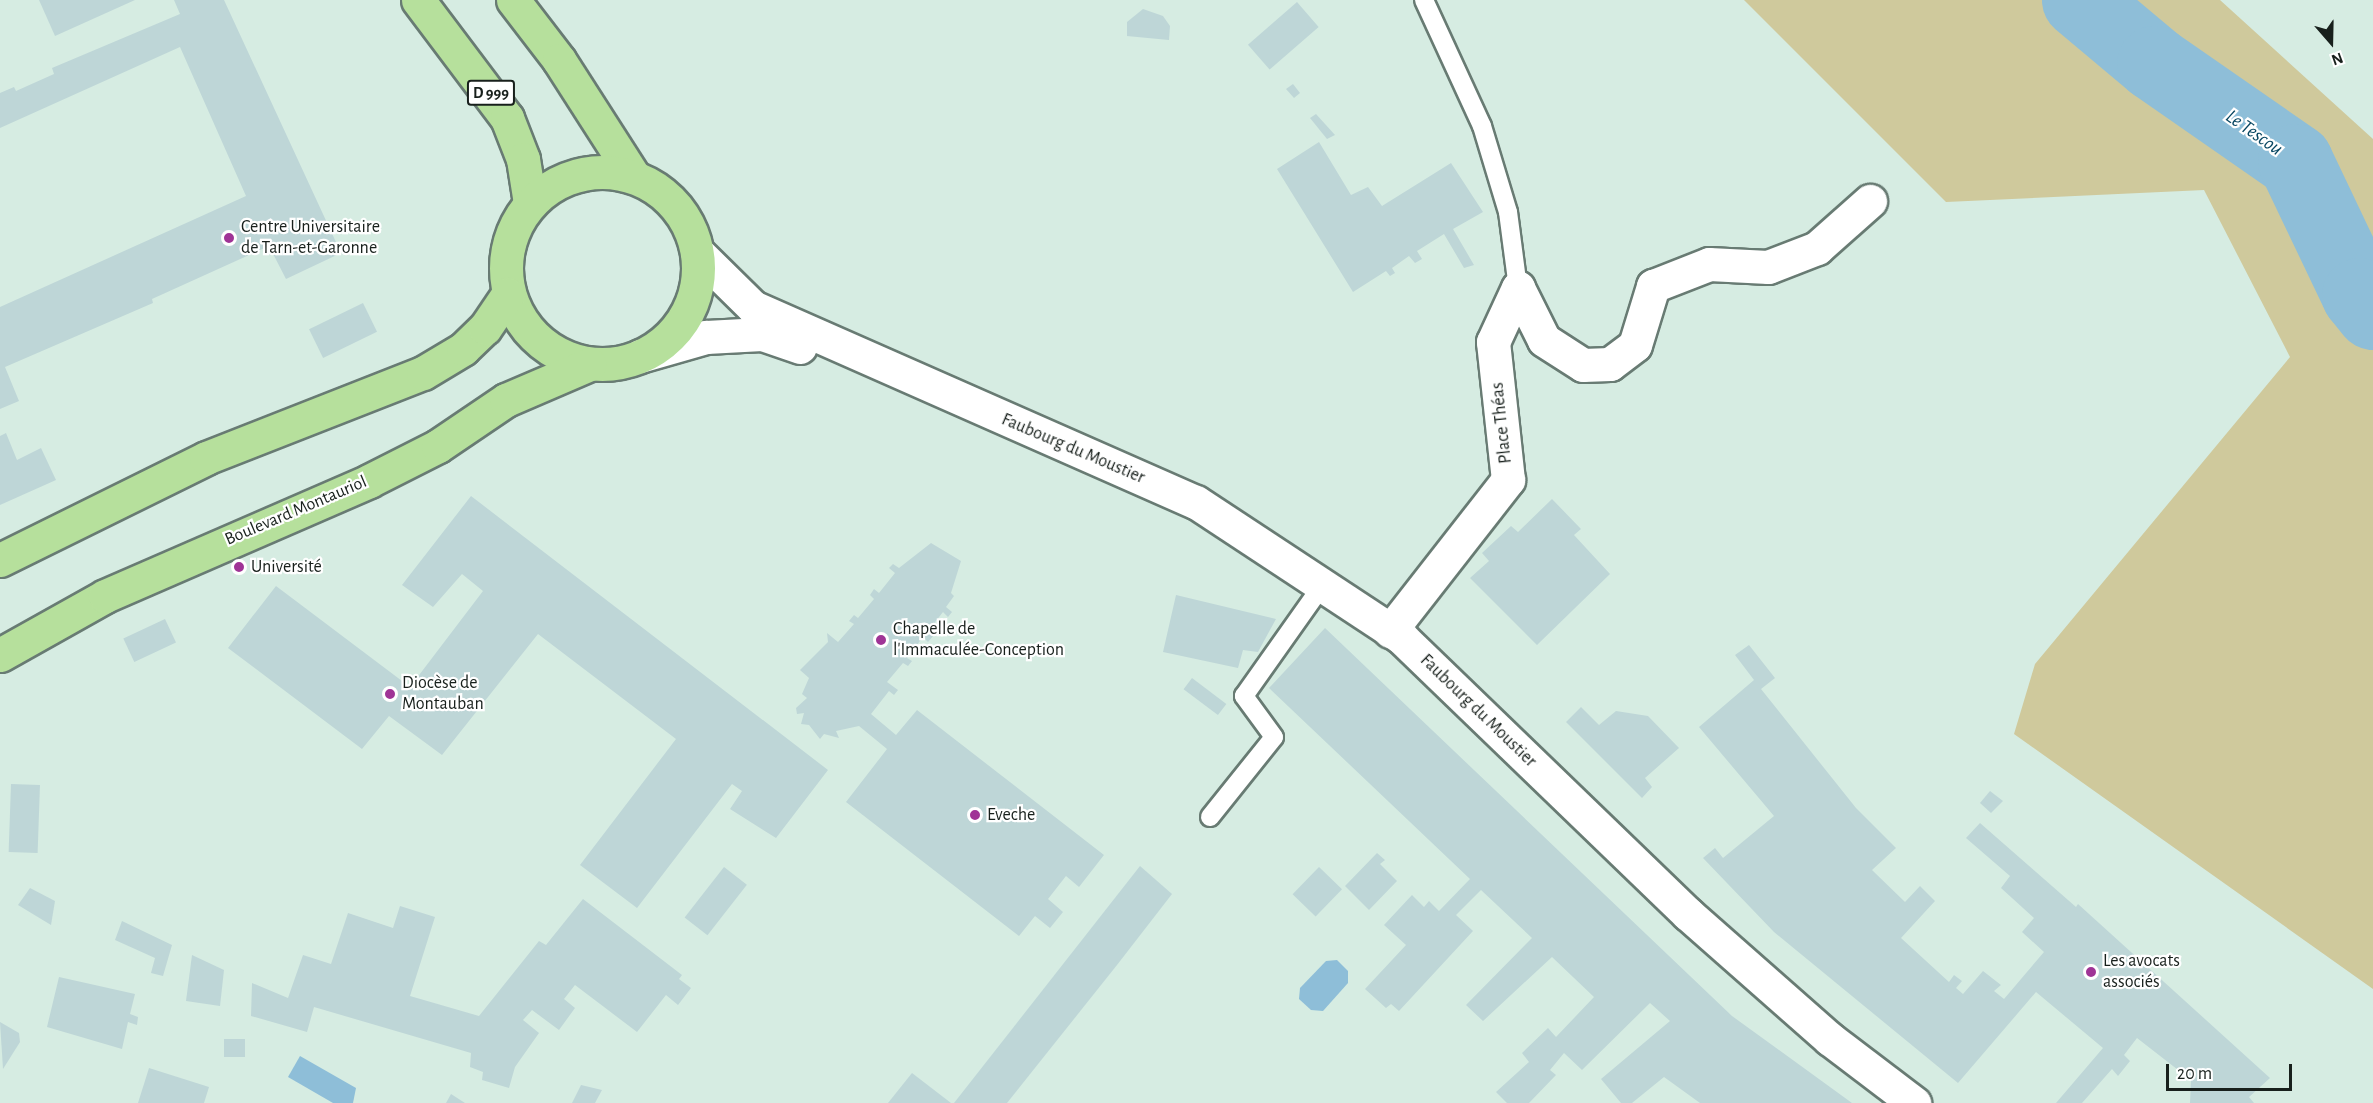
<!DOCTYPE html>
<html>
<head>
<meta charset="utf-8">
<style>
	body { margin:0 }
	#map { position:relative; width:2373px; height:1103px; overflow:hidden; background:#d6ece2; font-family:"Alegreya Sans",sans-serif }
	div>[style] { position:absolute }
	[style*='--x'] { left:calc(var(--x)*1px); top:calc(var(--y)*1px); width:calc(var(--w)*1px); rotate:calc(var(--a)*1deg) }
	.green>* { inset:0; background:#cfc99c }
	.water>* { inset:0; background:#8ebed8 }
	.river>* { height:75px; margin:-37.5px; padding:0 37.5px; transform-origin:37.5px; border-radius:37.5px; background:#8ebed8 }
	.building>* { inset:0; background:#bed6d7; transform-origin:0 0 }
	.roads { filter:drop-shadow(2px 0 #687b73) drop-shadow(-2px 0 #687b73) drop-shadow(0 2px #687b73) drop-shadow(0 -2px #687b73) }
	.service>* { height:18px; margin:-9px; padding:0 9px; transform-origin:9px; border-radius:9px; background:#fff }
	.minor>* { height:33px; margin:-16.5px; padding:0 16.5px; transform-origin:16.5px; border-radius:16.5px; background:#fff }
	.secondary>* { height:33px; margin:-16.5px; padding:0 16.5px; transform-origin:16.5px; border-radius:16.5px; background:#fff }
	.primary>* { height:33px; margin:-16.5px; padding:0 16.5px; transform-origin:16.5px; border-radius:16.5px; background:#b6e09c }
	.primary>.ring { margin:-16.5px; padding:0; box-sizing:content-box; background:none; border:33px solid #b6e09c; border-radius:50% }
	.dots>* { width:16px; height:16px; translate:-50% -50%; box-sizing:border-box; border:3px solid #fff; border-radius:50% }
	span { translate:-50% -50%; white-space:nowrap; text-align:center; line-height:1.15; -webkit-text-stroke:4.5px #fff; paint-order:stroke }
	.shield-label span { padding:2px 4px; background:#fff; border:2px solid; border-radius:4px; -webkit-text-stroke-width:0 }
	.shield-label { font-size:16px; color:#18201c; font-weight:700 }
	.poi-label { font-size:18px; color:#18201c }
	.left { translate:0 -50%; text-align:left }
	.street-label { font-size:18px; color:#18201c }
	.water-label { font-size:20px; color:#084762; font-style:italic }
	.north { position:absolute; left:2301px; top:12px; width:60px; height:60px; -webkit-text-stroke:4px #fff; paint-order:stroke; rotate:160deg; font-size:16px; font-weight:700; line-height:24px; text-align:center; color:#18201c }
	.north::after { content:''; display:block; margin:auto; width:21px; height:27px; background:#18201c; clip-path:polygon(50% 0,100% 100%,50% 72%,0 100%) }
	.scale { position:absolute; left:2166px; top:1064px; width:126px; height:27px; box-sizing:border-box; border:3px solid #18201c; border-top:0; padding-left:8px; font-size:18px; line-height:21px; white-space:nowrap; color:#18201c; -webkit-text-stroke:4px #fff; paint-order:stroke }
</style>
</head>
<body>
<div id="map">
	<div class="green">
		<div style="clip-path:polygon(1744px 0,2220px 0,2373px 139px,2373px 989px,2014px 734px,2035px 664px,2290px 357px,2204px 190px,1946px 202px)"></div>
	</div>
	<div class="water">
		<div style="clip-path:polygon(1337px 960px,1348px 971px,1348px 983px,1323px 1011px,1311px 1010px,1299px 999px,1300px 988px,1326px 961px)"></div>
		<div style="clip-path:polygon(300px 1056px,356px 1088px,353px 1103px,333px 1103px,288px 1077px)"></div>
	</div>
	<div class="river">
		<div style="--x:2079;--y:0;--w:98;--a:40"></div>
		<div style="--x:2154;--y:63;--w:172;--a:34.8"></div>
		<div style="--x:2295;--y:161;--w:148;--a:64.5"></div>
		<div style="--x:2359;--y:295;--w:22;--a:51"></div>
	</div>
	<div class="building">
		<div style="clip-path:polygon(39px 0,135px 0,55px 36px)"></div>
		<div style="clip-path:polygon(174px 0,224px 0,341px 253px,286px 279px,269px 246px,152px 299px,153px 303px,5px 367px,19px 401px,0 409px,0 307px,246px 196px,180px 47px,0 128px,0 93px,14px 87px,16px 91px,54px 74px,52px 68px,180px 14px)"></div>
		<div style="left:1297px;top:2px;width:33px;height:65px;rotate:49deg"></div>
		<div style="clip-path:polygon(1143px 9px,1163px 16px,1170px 26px,1169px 40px,1127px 36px,1127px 22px)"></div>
		<div style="clip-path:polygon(1293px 84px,1300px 93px,1294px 98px,1286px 89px)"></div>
		<div style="clip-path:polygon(1316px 114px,1335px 135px,1327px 139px,1310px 118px)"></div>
		<div style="clip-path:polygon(1319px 142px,1351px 195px,1368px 187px,1382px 206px,1451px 163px,1483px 212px,1453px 229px,1474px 265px,1464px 268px,1444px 234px,1417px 251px,1422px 259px,1415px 263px,1409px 256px,1392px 268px,1395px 273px,1390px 276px,1386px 271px,1353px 292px,1277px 169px)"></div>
		<div style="left:363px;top:303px;width:32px;height:60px;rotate:64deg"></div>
		<div style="clip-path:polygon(6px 433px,17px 460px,41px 448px,56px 480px,0 505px,0 436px)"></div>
		<div style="clip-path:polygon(471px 496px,828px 770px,776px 838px,730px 809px,742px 791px,732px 784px,637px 908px,580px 865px,676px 739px,538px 634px,442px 755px,389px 716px,362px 749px,228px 648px,276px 586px,410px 687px,483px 591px,462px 574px,433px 607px,402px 585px)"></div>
		<div style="clip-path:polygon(1552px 499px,1581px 529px,1574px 535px,1610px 574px,1537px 645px,1470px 578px,1489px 561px,1482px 553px,1511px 526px,1518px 532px)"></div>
		<div style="clip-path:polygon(931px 543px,961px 561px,951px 593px,954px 596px,946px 607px,952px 612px,948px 617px,943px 612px,928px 631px,933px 636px,928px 642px,923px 637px,907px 658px,912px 661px,908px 666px,903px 663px,887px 682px,898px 690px,894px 695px,889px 691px,871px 714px,896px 735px,917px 710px,1104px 855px,1079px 887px,1066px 876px,1048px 899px,1063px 912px,1050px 928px,1035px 916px,1019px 936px,846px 802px,887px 749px,859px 726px,836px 731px,839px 738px,824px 734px,820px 739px,809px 725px,801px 724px,804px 713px,797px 714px,796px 708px,807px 698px,802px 694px,809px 678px,800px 670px,828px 642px,827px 633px,838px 642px,854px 624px,849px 621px,854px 615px,858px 618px,874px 599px,870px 595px,874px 589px,879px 593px,895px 573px,889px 568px,893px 564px,899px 568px)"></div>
		<div style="clip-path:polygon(1176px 595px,1276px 619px,1258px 652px,1243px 650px,1238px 668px,1163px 652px)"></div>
		<div style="left:165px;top:619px;width:26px;height:46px;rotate:65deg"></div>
		<div style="clip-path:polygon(1325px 628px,1732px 1016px,1852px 1103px,1700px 1103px,1664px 1077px,1632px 1103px,1621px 1103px,1601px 1079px,1670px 1021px,1650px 1003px,1582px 1070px,1564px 1053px,1550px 1070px,1556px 1075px,1529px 1103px,1507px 1103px,1496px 1092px,1529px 1062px,1522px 1053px,1548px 1028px,1556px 1037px,1594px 997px,1552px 957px,1483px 1021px,1466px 1005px,1532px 938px,1481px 890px,1456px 915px,1473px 931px,1399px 1011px,1391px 1004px,1386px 1008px,1365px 989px,1406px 945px,1384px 925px,1412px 895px,1424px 907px,1429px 901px,1439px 911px,1470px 879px,1269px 688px)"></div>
		<div style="clip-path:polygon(1749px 645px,1775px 678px,1761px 689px,1856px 808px,1896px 848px,1872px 870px,1905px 902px,1920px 886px,1935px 901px,1901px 938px,1949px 982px,1954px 975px,1962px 981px,1956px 988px,1963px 994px,1983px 971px,2001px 985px,1994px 991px,2004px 999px,2044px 952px,2022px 932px,2034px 918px,2001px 888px,2010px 876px,1966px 838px,1980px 823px,2076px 907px,2078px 904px,2270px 1078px,2249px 1097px,2254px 1103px,2190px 1103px,2191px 1080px,2137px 1038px,2124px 1055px,2130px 1061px,2118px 1076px,2112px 1069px,2082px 1103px,2056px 1103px,2103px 1048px,2036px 992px,1958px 1083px,1774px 932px,1703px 858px,1715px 848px,1723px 858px,1774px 816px,1699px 727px,1754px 680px,1735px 655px)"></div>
		<div style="left:1192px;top:678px;width:43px;height:14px;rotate:37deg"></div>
		<div style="clip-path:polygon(1581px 707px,1599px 725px,1616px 711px,1648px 716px,1679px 748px,1645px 778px,1652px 787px,1642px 798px,1566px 722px)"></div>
		<div style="left:11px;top:784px;width:29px;height:68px;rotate:2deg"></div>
		<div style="clip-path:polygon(1990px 791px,2003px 801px,1991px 813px,1980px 803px)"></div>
		<div style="clip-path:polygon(1377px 853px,1385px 860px,1380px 864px,1397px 881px,1369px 910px,1345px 886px)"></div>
		<div style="clip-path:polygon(1140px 866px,1172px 894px,1117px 965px,1007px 1103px,954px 1103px)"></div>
		<div style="left:724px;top:867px;width:29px;height:64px;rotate:38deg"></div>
		<div style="left:1319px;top:867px;width:32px;height:38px;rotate:44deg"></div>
		<div style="clip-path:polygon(30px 888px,55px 901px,51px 925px,18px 905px)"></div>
		<div style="clip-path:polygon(583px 899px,682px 975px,679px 979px,691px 988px,678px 1005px,666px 995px,637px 1032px,575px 985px,564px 999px,575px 1008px,559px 1030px,532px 1010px,523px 1020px,539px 1033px,515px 1067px,509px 1088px,482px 1080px,483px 1072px,470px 1067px,471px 1053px,314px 1007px,307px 1032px,251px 1016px,252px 983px,288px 998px,303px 955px,331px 964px,348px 913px,393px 928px,400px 906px,435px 917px,410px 996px,479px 1016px,539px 941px,546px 945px)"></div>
		<div style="clip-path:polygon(122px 921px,172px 945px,163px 976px,151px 973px,155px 958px,115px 940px)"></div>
		<div style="clip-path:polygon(192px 955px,224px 970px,220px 1006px,186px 1001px)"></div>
		<div style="clip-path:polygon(59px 977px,135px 994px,130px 1014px,138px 1017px,137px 1025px,128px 1022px,122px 1049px,47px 1027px)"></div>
		<div style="clip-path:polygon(0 1022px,19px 1033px,20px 1042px,3px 1069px)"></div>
		<div style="left:224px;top:1039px;width:21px;height:18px"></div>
		<div style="clip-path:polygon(149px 1068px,209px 1087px,204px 1103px,138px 1103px)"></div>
		<div style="clip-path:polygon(912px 1073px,951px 1103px,888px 1103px)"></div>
		<div style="clip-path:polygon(581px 1085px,602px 1090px,595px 1103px,572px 1103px)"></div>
		<div style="clip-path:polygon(451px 1094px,465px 1103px,446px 1103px)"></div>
	</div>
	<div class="roads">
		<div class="service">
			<div style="--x:1424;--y:0;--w:139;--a:65.3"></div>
			<div style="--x:1482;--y:126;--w:90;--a:73.2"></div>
			<div style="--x:1508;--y:212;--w:77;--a:82.5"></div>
			<div style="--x:1210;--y:817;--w:102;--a:-51.3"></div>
			<div style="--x:1274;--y:737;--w:51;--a:-126.2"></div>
			<div style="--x:1244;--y:696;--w:135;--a:-54.7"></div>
		</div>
		<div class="minor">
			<div style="--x:1518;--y:288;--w:58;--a:63.4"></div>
			<div style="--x:1544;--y:340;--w:46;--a:32.7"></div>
			<div style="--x:1583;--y:365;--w:27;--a:-2"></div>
			<div style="--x:1610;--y:364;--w:31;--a:-37"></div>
			<div style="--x:1635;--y:345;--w:62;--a:-73"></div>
			<div style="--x:1653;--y:286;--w:60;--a:-21.4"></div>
			<div style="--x:1709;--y:264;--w:59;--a:2.9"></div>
			<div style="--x:1768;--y:267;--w:53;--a:-21.2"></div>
			<div style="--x:1817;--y:248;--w:71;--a:-41.6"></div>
			<div style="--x:1390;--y:631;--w:192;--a:-52"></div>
			<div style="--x:1508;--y:480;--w:139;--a:-96.2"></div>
			<div style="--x:1493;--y:342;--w:60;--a:-65.2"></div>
		</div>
		<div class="secondary">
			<div style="--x:697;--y:252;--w:78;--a:44.5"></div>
			<div style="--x:753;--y:307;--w:484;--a:23.8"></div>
			<div style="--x:1196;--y:502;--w:247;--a:33.4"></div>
			<div style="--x:1402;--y:638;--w:397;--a:44"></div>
			<div style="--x:1688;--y:914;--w:189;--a:41.4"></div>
			<div style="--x:1830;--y:1039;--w:106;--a:37.3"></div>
			<div style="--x:640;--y:356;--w:69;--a:-16.1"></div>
			<div style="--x:706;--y:337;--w:56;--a:-3.1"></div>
			<div style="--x:762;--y:334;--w:40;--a:18.9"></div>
		</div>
		<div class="primary">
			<div style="--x:418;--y:0;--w:148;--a:53"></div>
			<div style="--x:507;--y:118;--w:44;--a:68.7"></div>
			<div style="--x:523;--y:159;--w:45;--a:81"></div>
			<div style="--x:513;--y:0;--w:76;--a:52.5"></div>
			<div style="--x:559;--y:60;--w:139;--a:57.3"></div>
			<div class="ring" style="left:506px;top:172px;width:159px;height:159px"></div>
			<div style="--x:0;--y:560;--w:230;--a:-26.3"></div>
			<div style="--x:206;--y:458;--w:233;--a:-21.4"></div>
			<div style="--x:423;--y:373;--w:47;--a:-31"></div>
			<div style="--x:463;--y:349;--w:30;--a:-44"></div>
			<div style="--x:485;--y:328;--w:41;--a:-55.9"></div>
			<div style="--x:0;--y:655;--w:120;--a:-29.3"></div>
			<div style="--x:105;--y:596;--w:288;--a:-23.5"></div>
			<div style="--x:369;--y:481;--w:77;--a:-26.9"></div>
			<div style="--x:438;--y:446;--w:82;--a:-34.1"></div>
			<div style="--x:506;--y:400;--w:91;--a:-23.2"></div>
		</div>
	</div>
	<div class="dots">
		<div style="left:229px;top:238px;background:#9f3496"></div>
		<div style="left:239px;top:567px;background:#9f3496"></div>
		<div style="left:881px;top:640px;background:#9f3496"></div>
		<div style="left:390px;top:694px;background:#9f3496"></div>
		<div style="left:975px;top:815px;background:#9f3496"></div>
		<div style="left:2091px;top:972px;background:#9f3496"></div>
	</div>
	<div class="shield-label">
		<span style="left:491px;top:93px">D 999</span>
	</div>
	<div class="poi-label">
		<span class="left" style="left:241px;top:238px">Centre Universitaire<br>de Tarn-et-Garonne</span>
		<span class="left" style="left:251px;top:567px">Université</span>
		<span class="left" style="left:893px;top:640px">Chapelle de<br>l'Immaculée-Conception</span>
		<span class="left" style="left:402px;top:694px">Diocèse de<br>Montauban</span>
		<span class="left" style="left:987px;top:815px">Eveche</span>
		<span class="left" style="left:2103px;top:972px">Les avocats<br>associés</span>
	</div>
	<div class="street-label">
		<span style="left:1502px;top:423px;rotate:-96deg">Place Théas</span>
		<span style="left:1073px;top:449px;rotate:23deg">Faubourg du Moustier</span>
		<span style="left:296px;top:511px;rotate:-23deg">Boulevard Montauriol</span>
		<span style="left:1478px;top:711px;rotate:44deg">Faubourg du Moustier</span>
	</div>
	<div class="water-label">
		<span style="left:2254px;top:133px;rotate:35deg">Le Tescou</span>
	</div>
	<div class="north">N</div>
	<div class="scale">20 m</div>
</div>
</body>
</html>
